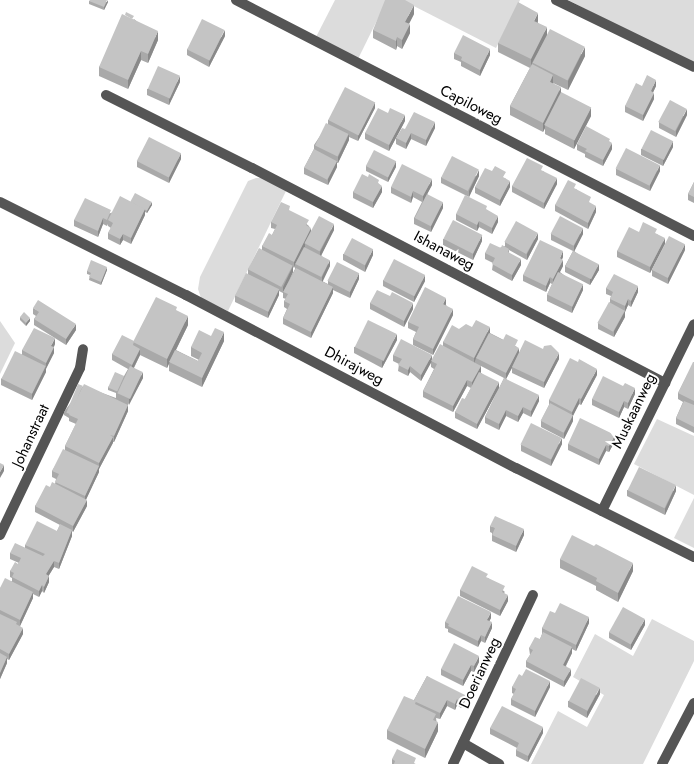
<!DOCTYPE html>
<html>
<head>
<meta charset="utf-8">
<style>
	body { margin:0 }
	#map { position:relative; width:694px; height:764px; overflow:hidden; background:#fff; font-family:Jost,sans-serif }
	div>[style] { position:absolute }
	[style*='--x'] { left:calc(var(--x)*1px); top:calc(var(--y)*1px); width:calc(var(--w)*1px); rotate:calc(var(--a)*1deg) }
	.green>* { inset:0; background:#dcdcdc }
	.street>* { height:10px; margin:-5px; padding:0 5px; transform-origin:5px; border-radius:5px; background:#555 }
	.wall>* { inset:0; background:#a9a9a9 }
	.shaded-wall>* { inset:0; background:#898989 }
	.building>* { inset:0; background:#c4c4c4; transform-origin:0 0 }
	span { translate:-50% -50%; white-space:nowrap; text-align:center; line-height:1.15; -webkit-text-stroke:4px #fff; paint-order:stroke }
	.street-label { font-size:15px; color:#000 }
</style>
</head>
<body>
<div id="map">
	<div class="green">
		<div style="clip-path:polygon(335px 0,387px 0,358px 59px,316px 37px)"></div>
		<div style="clip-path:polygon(402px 0,520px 0,496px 48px)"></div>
		<div style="clip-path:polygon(568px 0,694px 0,694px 64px)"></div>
		<div style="clip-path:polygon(256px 178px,265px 178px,286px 191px,228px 311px,201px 298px,198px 289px,200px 277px,248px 181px)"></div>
		<div style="clip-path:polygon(0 321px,15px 343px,0 374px)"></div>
		<div style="clip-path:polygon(657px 419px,694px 436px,694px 495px,634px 464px)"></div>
		<div style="clip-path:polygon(694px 498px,694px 548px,674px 538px)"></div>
		<div style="clip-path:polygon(652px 619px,694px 641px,694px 661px,643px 764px,531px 764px,558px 711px,587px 727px,604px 695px,573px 677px,595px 634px,633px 656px)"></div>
	</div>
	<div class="street">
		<div style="--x:236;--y:0;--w:515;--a:27.26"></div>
		<div style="--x:556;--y:0;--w:153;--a:25.9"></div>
		<div style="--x:106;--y:95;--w:163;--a:26.6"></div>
		<div style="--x:252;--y:168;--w:466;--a:27.5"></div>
		<div style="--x:0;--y:202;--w:208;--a:26.6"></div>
		<div style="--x:186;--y:295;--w:373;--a:27.7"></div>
		<div style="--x:516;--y:468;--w:199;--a:26.6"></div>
		<div style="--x:602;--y:511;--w:208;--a:-63.8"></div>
		<div style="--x:0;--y:535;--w:185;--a:-64.4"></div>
		<div style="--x:80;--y:368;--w:19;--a:-81"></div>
		<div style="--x:463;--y:743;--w:42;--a:30.3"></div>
		<div style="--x:453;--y:764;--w:187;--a:-64.7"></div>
		<div style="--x:662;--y:764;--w:69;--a:-62.3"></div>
	</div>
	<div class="wall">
		<div style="clip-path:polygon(89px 1px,108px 2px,104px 10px,89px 4px)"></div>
		<div style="clip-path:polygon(414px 14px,409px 24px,410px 33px,402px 49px,397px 46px,396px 50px,373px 38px,373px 30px)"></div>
		<div style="clip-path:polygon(134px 19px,158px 40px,148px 63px,141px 60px,128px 89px,99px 76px,99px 67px)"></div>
		<div style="clip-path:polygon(538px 21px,538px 23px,547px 35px,585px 56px,568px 90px,553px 83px,561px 93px,591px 116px,574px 149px,545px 134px,545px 128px,543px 132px,510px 115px,510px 106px,530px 68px,498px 52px,498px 43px)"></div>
		<div style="clip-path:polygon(225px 36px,209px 67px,187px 55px,187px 49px)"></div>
		<div style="clip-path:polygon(454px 53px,490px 55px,480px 76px,461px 66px,461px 62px,454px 59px)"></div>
		<div style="clip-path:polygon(180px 82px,169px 105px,147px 95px,147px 89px)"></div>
		<div style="clip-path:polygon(642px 86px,656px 86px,653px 92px,654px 99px,643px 121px,625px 112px,625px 106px)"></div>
		<div style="clip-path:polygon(375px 108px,358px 141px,349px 137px,349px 140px,338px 163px,337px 163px,337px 167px,328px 185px,304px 174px,304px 168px,314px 149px,314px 145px,328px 124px,328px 120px)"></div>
		<div style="clip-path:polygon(687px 115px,676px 137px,659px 128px,659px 122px)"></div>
		<div style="clip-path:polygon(405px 121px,389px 151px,365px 139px,365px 133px)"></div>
		<div style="clip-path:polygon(435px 128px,426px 146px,411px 139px,406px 149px,396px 144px,396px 138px,405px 129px)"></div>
		<div style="clip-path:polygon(610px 142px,612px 149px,603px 166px,585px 157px,585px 154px,577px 150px,577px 144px)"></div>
		<div style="clip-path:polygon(673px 147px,663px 166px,641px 155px,641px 149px)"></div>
		<div style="clip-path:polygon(181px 159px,169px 183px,137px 167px,137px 161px)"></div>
		<div style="clip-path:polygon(366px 166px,396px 167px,388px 182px,366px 171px)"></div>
		<div style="clip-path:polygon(616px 169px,660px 171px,650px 191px,616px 175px)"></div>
		<div style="clip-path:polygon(543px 171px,557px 184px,544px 209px,512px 192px,512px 186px)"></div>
		<div style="clip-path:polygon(479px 176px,469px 197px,441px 183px,441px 177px)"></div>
		<div style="clip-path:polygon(368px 177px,379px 184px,382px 192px,373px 208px,353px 198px,353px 192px)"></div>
		<div style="clip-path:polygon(506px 178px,505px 179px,510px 187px,500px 206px,475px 193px,475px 187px)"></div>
		<div style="clip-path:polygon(694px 182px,694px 203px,688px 200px,688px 194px)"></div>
		<div style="clip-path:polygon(432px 185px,427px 194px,443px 208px,431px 232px,414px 224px,414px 218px,422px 202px,413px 197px,411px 203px,391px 193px,391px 187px)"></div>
		<div style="clip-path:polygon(576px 189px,596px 212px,588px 229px,555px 211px,555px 205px)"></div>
		<div style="clip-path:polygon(131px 202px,152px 205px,147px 213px,145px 212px,145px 215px,131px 244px,123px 240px,120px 245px,108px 239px,108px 233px,111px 228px,108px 226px,108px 224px,107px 226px,103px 224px,98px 237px,74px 226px,74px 220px,111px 213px)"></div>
		<div style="clip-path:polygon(487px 210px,498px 222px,492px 234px,479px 227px,477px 231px,456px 220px,456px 214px)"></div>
		<div style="clip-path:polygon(290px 211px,309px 226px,311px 231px,334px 230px,321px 255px,330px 266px,322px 281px,328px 284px,328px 281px,359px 279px,350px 298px,333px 290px,333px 293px,311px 338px,283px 324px,283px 318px,287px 309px,284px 307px,284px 301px,286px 299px,283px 298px,283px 292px,295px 269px,295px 266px,294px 268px,293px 267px,293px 272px,283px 293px,279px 291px,279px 295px,268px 318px,235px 302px,235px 296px,248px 274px,248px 269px,262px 250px,262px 246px,272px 235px,275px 229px,271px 228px,271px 222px)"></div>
		<div style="clip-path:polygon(639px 232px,657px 234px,665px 244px,650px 273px,617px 257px,617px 251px)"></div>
		<div style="clip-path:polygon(551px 234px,583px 234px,574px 251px,599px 270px,590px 285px,565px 272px,565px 266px,573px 251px,551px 240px)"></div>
		<div style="clip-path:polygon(443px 239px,482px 241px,473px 260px,443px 245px)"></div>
		<div style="clip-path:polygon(538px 239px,527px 260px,509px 250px,509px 253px,521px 265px,512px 281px,492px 270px,493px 263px,485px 259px,485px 253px,505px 246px,505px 242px)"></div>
		<div style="clip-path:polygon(685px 250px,668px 284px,652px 276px,652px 270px)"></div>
		<div style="clip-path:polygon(343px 254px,373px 255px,365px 272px,343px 260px)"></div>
		<div style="clip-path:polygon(563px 257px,562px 259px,563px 266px,560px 272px,583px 290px,572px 313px,547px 301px,547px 295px,552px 284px,550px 283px,546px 292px,523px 281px,523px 275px)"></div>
		<div style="clip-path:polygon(107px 270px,101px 285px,89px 280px,90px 275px,87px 274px,87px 271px)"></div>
		<div style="clip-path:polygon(383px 280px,425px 281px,414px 302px,383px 286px)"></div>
		<div style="clip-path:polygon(606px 288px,638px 292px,631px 307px,628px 305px,625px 312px,625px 317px,614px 337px,598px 329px,598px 323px,610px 302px,610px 299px,611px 296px,606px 294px)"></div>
		<div style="clip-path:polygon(390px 296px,413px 309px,404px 327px,370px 309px,370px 303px)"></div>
		<div style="clip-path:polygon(446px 304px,446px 305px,453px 315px,433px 355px,413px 345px,413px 339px,416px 332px,408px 328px,408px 322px)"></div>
		<div style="clip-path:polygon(33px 308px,76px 330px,66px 345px,34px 325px,34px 319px,36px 316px,33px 314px)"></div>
		<div style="clip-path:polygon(177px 311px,188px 325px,176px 350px,198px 361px,199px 360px,191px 356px,191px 347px,211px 336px,224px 341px,202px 387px,169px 371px,169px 363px,167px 368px,140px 355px,134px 368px,143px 378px,128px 405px,128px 411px,114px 442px,113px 442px,99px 469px,99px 472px,86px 499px,87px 506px,73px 532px,72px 531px,72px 536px,59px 569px,54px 567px,49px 575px,49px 582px,44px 593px,42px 591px,39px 597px,33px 594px,33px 598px,20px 626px,23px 634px,9px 660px,7px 659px,7px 663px,0 679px,0 588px,12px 581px,12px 578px,10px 577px,10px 571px,19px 563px,10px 559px,10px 553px,25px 548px,25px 545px,57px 531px,60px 525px,35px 512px,35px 506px,50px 487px,55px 484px,56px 479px,52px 477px,52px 471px,65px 450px,65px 446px,76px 424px,69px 421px,69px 418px,64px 415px,64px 412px,83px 386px,116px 398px,116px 393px,108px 390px,108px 387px,124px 376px,128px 369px,112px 360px,112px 354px,134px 341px)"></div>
		<div style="clip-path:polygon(20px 317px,30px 321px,26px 326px,20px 320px)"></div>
		<div style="clip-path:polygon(472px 327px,490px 333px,517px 347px,519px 352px,559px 359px,544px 388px,512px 373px,512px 368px,506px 379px,539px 401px,531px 417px,523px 413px,518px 422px,506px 416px,499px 430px,485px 423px,485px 417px,504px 378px,481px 366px,480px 372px,499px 388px,477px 429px,455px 418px,455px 412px,465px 399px,471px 388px,467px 386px,453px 412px,423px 397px,423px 391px,434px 369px,431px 367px,431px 362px,421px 381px,410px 372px,408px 376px,398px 371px,399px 364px,393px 361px,393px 355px,432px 360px,443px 346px,443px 342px,459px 329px)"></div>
		<div style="clip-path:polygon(397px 340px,382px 368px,354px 353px,354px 347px)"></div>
		<div style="clip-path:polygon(55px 344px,54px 347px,54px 353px,46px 368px,46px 372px,32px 400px,1px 385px,1px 379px,22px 354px,22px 350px)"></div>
		<div style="clip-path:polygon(694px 362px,694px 433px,676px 424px,676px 418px,683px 402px,678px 399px,678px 393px)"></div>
		<div style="clip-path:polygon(597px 375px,581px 405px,579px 404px,573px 415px,573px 421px,564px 439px,541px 427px,541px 421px,549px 405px,549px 400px)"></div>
		<div style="clip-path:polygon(635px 394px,628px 409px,624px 407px,619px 418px,592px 405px,592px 399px)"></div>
		<div style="clip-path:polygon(615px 441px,609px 452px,606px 451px,599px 465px,568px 450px,568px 444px)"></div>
		<div style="clip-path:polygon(562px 444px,551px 466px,521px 451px,521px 445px)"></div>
		<div style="clip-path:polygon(627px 490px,676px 491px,665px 515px,627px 496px)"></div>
		<div style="clip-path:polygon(490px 526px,524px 535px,516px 552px,492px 541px,492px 533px,490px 532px)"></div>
		<div style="clip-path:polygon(560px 559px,633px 571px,618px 602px,596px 590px,596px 586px,560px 568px)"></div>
		<div style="clip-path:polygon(488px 578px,505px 592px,504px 593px,508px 601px,500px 616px,460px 596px,460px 590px)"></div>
		<div style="clip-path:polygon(555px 613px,589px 623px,576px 651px,572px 649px,572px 653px,566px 666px,571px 675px,564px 687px,526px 667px,526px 661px,530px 655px,529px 648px,540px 639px,542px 634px,542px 628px)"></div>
		<div style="clip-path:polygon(491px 618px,489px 621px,492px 628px,485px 643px,481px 641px,478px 647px,448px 632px,448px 629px,445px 628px,445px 622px)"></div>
		<div style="clip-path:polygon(645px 625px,631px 650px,609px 638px,609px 632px)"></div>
		<div style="clip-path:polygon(479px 662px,474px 672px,471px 671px,463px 686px,441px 675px,441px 669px)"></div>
		<div style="clip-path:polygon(427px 676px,465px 701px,461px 708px,457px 705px,455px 710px,447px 706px,440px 719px,436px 718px,438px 731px,425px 758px,387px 739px,387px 730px,414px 700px)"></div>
		<div style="clip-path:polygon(522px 676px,550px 687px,535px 717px,511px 705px,511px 699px,514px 694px,512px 693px,512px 687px)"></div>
		<div style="clip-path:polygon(600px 694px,587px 718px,568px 707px,568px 701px)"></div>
		<div style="clip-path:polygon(490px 728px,543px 733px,528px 762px,516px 756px,516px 750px,517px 748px,490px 734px)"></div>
		<div style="clip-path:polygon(392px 759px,416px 764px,392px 764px)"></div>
	</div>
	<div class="shaded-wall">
		<div style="clip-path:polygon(108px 0,108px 2px,104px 10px,104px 7px)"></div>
		<div style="clip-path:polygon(414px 5px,414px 14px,405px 31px,405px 22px)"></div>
		<div style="clip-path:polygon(538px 13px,538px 21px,534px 30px,534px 21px)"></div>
		<div style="clip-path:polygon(410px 24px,410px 33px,402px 49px,402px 40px)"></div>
		<div style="clip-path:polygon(547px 27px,547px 36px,532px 63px,531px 68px,531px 59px)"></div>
		<div style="clip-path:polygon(225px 30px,225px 36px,209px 67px,209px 61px)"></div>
		<div style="clip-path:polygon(158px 31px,158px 40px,148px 63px,148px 54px)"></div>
		<div style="clip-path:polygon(397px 37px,397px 46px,396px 50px,396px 41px)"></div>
		<div style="clip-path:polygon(585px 47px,585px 56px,568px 90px,568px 81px)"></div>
		<div style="clip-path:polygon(490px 49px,490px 55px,480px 76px,480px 70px)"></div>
		<div style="clip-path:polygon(141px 51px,141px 60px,128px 89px,128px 80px)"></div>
		<div style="clip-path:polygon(553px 75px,553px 84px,550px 82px)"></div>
		<div style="clip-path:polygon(180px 76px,180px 82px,169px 105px,169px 99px)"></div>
		<div style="clip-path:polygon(656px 80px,656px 86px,651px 97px,651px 91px)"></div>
		<div style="clip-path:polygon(561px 87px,561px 96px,545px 125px,545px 128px,543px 132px,543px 123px)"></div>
		<div style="clip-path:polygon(654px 93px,654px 99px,643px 121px,643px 115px)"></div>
		<div style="clip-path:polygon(375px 102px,375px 108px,358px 141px,358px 135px)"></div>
		<div style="clip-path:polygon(591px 107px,591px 116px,574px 149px,574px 140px)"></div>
		<div style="clip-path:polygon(687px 109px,687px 115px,676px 137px,676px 131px)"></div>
		<div style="clip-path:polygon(405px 115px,405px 121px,389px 151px,389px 145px)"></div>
		<div style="clip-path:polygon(435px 122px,435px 128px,426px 146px,426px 140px)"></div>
		<div style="clip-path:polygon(411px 133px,411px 139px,406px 149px,406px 143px)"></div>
		<div style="clip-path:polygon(349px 134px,349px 140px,338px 163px,338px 157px)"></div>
		<div style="clip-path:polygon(673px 141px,673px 147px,663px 166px,663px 160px)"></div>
		<div style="clip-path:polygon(612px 143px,612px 149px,603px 166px,603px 160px)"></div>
		<div style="clip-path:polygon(181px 153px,181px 159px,169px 183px,169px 177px)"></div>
		<div style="clip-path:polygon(337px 161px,337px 167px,328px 185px,328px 179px)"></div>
		<div style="clip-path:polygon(396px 161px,396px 167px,388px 182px,388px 176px)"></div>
		<div style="clip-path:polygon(660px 165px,660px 171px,650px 191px,650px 185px)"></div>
		<div style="clip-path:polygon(479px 170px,479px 176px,469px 197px,469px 191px)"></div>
		<div style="clip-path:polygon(557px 178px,557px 184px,544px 209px,544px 203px)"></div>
		<div style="clip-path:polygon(432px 179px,432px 185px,423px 202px,423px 196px)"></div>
		<div style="clip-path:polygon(510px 181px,510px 187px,500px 206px,500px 200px)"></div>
		<div style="clip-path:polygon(382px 186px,382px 192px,373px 208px,373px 202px)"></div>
		<div style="clip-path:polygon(413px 191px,413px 197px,411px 203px,411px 197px)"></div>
		<div style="clip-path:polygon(152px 202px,152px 205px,147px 213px,147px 210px)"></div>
		<div style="clip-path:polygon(443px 202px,443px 208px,431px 232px,431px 226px)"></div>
		<div style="clip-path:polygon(596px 206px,596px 212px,588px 229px,588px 223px)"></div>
		<div style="clip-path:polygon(145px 209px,145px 215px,131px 244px,131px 238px)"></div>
		<div style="clip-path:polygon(498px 216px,498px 222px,492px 234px,492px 228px)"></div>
		<div style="clip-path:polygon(103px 218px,103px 224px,98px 237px,98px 231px)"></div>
		<div style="clip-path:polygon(479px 221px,479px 227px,477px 231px,477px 225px)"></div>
		<div style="clip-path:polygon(334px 224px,334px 230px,320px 258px,320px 252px)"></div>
		<div style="clip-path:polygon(311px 228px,311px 234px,305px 244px,305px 247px,295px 264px,294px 268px,294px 262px)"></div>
		<div style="clip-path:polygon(583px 228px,583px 234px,574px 252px,574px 246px)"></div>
		<div style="clip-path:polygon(538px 233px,538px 239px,527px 260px,527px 254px)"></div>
		<div style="clip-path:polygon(123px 234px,123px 240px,120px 245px,120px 239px)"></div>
		<div style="clip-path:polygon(482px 235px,482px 241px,473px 260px,473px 254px)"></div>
		<div style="clip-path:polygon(665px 238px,665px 244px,650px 273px,650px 267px)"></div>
		<div style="clip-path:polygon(685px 244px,685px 250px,668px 284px,668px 278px)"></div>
		<div style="clip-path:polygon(373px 249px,373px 255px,365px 272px,365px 266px)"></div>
		<div style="clip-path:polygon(563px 251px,563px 257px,560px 264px,560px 258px)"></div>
		<div style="clip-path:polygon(521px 259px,521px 265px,512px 281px,512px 275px)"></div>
		<div style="clip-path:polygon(330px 260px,330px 266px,322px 283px,322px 277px)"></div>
		<div style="clip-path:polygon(563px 260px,563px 266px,553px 285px,553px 279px)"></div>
		<div style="clip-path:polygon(599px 264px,599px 270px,590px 285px,590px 279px)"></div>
		<div style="clip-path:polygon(293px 266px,293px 272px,283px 293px,283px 287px)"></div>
		<div style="clip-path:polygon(107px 267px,107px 270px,101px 285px,101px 282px)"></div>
		<div style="clip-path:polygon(359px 273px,359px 279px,350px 298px,350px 292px)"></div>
		<div style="clip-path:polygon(425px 275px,425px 281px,414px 302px,414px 296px)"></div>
		<div style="clip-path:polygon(550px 277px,550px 283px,546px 292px,546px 286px)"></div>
		<div style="clip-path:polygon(583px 284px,583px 290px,572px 313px,572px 307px)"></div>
		<div style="clip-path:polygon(638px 286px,638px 292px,631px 307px,631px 301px)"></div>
		<div style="clip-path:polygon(333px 287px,333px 293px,311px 338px,311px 332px)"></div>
		<div style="clip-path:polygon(279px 289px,279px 295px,268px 318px,268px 312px)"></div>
		<div style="clip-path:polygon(446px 298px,446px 304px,443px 310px,443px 304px)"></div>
		<div style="clip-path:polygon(628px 299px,628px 305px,625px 312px,625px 317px,614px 337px,614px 331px,625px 311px,625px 306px)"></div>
		<div style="clip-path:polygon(413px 303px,413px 309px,404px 327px,404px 321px)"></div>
		<div style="clip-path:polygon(453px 309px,453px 315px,433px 355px,433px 349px)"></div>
		<div style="clip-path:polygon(188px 316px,188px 325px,167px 368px,167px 359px)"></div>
		<div style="clip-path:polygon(30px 318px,30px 321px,26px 326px,26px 323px)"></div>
		<div style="clip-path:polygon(76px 324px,76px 330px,66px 345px,66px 339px)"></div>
		<div style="clip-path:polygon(490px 327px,490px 333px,476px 358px,474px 364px,474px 358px)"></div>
		<div style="clip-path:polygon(224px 332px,224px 341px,202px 387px,202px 378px)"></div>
		<div style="clip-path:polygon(397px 334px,397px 340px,382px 368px,382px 362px)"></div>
		<div style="clip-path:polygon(55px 338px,55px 344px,51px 352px,51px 346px)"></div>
		<div style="clip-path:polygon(54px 347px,54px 353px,46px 369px,46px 363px)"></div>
		<div style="clip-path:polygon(519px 348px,519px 354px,506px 379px,506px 373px)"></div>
		<div style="clip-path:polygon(140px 349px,140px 355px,132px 371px,132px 365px)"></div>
		<div style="clip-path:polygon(559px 353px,559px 359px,544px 388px,544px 382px)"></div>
		<div style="clip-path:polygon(432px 355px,432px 361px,421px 381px,421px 375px)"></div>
		<div style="clip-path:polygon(46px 366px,46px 372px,32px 400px,32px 394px)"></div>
		<div style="clip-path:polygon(410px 366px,410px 372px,408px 376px,408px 370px)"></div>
		<div style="clip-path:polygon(481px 366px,481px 372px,472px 388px,472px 382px)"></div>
		<div style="clip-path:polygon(597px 369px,597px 375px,581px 405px,581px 399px)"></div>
		<div style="clip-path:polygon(143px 372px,143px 378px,129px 405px,129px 399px)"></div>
		<div style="clip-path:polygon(467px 380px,467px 386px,453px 412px,453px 406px)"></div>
		<div style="clip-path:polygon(499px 382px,499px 388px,477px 429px,477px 424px)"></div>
		<div style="clip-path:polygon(635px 388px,635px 394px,628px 409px,628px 403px)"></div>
		<div style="clip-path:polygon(539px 395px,539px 401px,531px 417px,531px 411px)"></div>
		<div style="clip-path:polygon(579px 398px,579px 404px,572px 418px,572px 412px)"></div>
		<div style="clip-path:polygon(624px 401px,624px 407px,619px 418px,619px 412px)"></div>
		<div style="clip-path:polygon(128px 405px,128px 411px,114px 442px,114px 436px)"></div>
		<div style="clip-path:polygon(523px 407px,523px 413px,518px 422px,518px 416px)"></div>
		<div style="clip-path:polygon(506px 410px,506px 416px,499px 430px,499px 424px)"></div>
		<div style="clip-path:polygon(573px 415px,573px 421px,564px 439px,564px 433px)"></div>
		<div style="clip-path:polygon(615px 435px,615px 441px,609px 452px,609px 446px)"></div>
		<div style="clip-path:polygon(113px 437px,113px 443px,99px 469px,99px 463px)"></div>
		<div style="clip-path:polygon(562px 438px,562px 444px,551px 466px,551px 460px)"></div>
		<div style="clip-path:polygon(606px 445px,606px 451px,599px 465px,599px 459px)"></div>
		<div style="clip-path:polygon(4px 465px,4px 471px,0 478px,0 472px)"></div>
		<div style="clip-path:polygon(99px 466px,99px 472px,85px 502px,85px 496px)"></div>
		<div style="clip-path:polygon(676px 485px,676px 491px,665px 515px,665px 509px)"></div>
		<div style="clip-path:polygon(87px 500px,87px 506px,73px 532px,73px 526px)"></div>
		<div style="clip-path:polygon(524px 529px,524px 535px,516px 552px,516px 546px)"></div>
		<div style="clip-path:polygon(72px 530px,72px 536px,59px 569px,59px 563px)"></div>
		<div style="clip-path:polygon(54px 561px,54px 567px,46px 580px,46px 574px)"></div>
		<div style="clip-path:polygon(633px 563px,633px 571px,618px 602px,618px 593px)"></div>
		<div style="clip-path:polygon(49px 576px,49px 582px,44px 593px,44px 587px)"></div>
		<div style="clip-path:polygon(42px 585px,42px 591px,39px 597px,39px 591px)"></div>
		<div style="clip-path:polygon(33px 592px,33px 598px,20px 626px,20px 620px)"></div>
		<div style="clip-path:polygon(508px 595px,508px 601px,500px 616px,500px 610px)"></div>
		<div style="clip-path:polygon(491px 612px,491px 618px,487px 626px,487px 620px)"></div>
		<div style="clip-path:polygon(589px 617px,589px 623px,576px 651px,576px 645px)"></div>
		<div style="clip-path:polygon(645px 619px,645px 625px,631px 650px,631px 644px)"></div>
		<div style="clip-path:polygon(492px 622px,492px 628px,485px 643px,485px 637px)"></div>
		<div style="clip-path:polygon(23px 628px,23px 634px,9px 660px,9px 654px)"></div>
		<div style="clip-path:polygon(481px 635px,481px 641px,478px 647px,478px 641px)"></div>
		<div style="clip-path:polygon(572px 647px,572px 653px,563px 671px,563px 665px)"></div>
		<div style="clip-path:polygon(479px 656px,479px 662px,474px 672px,474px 666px)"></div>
		<div style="clip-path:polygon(7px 657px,7px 663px,0 679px,0 673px)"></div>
		<div style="clip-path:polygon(471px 665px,471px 671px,463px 686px,463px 680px)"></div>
		<div style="clip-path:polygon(571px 669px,571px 675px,564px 687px,564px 681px)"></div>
		<div style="clip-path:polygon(550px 681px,550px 687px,535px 717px,535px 711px)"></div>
		<div style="clip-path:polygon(600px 688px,600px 694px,587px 718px,587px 712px)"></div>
		<div style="clip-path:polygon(465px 695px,465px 701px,461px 708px,461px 702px)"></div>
		<div style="clip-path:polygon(457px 699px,457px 705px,455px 710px,455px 704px)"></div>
		<div style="clip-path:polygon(447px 700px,447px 706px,440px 719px,440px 713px)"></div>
		<div style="clip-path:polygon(438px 722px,438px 731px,425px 758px,425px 749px)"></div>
		<div style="clip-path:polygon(543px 727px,543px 733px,528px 762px,528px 756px)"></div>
	</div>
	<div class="building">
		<div style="clip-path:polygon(90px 0,107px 0,104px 7px,89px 1px)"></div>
		<div style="clip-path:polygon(385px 0,405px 0,414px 5px,405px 22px,410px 24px,402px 40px,397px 37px,396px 41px,373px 30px)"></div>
		<div style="clip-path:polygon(518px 2px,538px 13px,534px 21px,547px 27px,531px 59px,498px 43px)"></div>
		<div style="clip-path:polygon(126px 12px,134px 16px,132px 19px,125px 15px)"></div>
		<div style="clip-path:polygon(122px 14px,158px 31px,148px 54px,141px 51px,128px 80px,99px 67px)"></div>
		<div style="left:202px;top:19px;width:25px;height:34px;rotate:26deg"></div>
		<div style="left:550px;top:29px;width:39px;height:38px;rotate:27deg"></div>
		<div style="clip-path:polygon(463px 35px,490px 49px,480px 70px,461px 60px,462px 57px,454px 53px)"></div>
		<div style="clip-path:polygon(532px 64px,553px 75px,550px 82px,561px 87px,543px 123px,510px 106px)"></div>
		<div style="left:158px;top:66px;width:24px;height:25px;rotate:24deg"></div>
		<div style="clip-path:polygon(647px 75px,656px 80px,651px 91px,654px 93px,643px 115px,625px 106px,636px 83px,642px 86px)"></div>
		<div style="left:345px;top:87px;width:34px;height:37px;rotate:27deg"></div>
		<div style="left:561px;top:92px;width:34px;height:37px;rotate:27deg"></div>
		<div style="left:670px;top:100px;width:19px;height:25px;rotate:28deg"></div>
		<div style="clip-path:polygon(378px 108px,388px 113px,390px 108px,405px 115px,389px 145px,365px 133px)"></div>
		<div style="clip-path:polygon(414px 112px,435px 122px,426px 140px,411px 133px,406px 143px,396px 138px,402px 128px,405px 129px)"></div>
		<div style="left:326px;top:123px;width:25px;height:25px;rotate:26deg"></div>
		<div style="clip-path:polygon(586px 126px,610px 139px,609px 141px,612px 143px,603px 160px,585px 151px,587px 149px,577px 144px)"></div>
		<div style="left:651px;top:130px;width:25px;height:21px;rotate:27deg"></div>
		<div style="left:149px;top:137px;width:36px;height:27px;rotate:27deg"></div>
		<div style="left:626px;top:148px;width:38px;height:23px;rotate:27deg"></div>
		<div style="left:314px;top:149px;width:26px;height:21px;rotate:28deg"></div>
		<div style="left:374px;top:150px;width:25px;height:18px;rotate:27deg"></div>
		<div style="left:452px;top:156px;width:30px;height:24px;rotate:27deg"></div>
		<div style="clip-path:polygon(527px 158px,543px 166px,541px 170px,557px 178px,544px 203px,512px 186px)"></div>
		<div style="clip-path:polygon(402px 164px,432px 179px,423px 196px,413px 191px,411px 197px,391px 187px)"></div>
		<div style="clip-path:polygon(495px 166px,506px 172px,503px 177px,510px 181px,500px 200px,475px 187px,485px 168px,492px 171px)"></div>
		<div style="clip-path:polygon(362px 174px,368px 177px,369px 174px,379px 180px,378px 183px,382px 186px,373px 202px,353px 192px)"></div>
		<div style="clip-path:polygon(568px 180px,576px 184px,574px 188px,591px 197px,589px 202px,596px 206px,588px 223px,555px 205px)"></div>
		<div style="clip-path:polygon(694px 182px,694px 197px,688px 194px)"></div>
		<div style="left:135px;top:193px;width:19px;height:10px;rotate:28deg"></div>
		<div style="left:427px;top:194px;width:18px;height:27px;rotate:27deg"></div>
		<div style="clip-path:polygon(465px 195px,487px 206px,486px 209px,498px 216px,492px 228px,479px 221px,477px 225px,456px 214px)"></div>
		<div style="clip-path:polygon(120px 196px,145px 209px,131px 238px,123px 234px,120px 239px,108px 233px,113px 223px,108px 220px)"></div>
		<div style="clip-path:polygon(85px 198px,111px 210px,107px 220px,103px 218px,98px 231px,74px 220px)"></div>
		<div style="clip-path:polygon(281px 202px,290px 206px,289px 210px,309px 220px,306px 225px,311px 228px,294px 262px,262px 246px,269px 233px,272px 235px,277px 225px,271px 222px)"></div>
		<div style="left:319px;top:216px;width:17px;height:31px;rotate:28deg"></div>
		<div style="left:560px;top:216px;width:26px;height:20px;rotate:28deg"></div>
		<div style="left:453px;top:220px;width:33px;height:21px;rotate:27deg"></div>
		<div style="left:516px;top:221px;width:25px;height:24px;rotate:29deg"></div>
		<div style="clip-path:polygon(643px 222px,657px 229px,655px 233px,665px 238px,650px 267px,617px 251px,629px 227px,639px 232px)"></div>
		<div style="left:669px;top:236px;width:18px;height:38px;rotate:27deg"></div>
		<div style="left:352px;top:238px;width:24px;height:18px;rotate:28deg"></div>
		<div style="clip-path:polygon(540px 240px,563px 251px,560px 258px,563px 260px,553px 279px,550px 277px,546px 286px,523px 275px)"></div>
		<div style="clip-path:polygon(490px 243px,501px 248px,502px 245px,509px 249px,508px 252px,521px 259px,512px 275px,492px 264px,495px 258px,485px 253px)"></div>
		<div style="left:304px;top:247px;width:29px;height:19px;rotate:27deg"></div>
		<div style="left:259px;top:248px;width:38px;height:24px;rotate:28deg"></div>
		<div style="left:573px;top:251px;width:29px;height:17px;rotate:27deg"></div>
		<div style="left:394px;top:259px;width:35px;height:24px;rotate:27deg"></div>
		<div style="clip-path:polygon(91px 260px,107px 267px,101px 282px,89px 277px,91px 273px,87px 271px)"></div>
		<div style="left:337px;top:262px;width:25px;height:21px;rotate:27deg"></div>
		<div style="clip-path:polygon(296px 268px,333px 287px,311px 332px,283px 318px,290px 304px,284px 301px,288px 294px,283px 292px)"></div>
		<div style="left:558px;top:272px;width:28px;height:25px;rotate:26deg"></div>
		<div style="left:246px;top:273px;width:37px;height:25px;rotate:26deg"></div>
		<div style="clip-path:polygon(614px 274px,638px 286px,631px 301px,628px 299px,625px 306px,610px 299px,613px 292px,606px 288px)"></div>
		<div style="clip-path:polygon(425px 287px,446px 298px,443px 304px,453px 309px,433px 349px,413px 339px,419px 327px,408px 322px)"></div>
		<div style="clip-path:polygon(377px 290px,390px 296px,392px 292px,413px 303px,404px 321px,370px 303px)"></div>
		<div style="clip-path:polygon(156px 297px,177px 307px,176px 310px,188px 316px,167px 359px,133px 342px)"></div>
		<div style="clip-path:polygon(38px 300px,76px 324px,66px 339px,34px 319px,39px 312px,33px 308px)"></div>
		<div style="left:609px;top:302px;width:18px;height:24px;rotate:29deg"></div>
		<div style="clip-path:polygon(24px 312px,30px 318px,26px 323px,20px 317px)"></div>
		<div style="left:368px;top:320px;width:32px;height:30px;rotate:26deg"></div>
		<div style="clip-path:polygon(476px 320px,490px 327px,474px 358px,443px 342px,452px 325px,459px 329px,466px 324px,472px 327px)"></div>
		<div style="clip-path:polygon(34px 328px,55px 338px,51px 346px,54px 347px,46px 363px,22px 350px)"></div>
		<div style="clip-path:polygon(215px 328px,224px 332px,202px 378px,169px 362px,175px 350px,198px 361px,202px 353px,191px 347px,199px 330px,211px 336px)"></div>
		<div style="clip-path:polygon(489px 333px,503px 340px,506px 334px,518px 340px,515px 346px,519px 348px,506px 373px,476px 358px)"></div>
		<div style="clip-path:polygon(122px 335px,134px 341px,133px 345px,140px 349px,132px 365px,112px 354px)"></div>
		<div style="clip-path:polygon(401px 339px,432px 355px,421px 375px,410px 366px,408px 370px,398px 365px,402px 359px,393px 355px)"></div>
		<div style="clip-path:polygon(525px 340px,543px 349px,544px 346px,551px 345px,559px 353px,544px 382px,512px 367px)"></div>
		<div style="clip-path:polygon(440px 344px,481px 366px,472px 382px,467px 380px,453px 406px,423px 391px,437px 364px,431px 361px)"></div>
		<div style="left:15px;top:351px;width:34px;height:31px;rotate:26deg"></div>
		<div style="clip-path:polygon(570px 358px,578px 362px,579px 359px,597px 369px,581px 399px,579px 398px,572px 412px,549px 400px)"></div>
		<div style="clip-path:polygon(693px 362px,694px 362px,694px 401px,678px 393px)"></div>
		<div style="left:130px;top:366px;width:14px;height:30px;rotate:25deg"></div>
		<div style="left:115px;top:372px;width:10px;height:17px;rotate:24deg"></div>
		<div style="clip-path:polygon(479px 372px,499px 382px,477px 424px,455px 412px,462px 398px,465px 399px)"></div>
		<div style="clip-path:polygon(603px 376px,623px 386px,625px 383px,635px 388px,628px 403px,624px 401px,619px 412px,592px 399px)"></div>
		<div style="clip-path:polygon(504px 378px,539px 395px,531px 411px,523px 407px,518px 416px,506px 410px,499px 424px,485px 417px)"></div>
		<div style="left:78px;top:384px;width:5px;height:31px;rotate:22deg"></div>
		<div style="clip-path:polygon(84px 384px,128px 405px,114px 436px,110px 435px,113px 437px,99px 463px,65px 446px,78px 419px,69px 415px)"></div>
		<div style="clip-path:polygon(684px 401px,694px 405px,694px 427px,676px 418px)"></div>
		<div style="left:550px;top:403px;width:26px;height:20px;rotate:28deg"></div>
		<div style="clip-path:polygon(580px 418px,615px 435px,609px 446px,606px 445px,599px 459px,568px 444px)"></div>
		<div style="left:531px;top:423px;width:34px;height:24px;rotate:26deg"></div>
		<div style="clip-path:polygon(63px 449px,99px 466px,85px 496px,55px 482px,59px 474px,52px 471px)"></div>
		<div style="clip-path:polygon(0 463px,4px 465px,0 472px)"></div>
		<div style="left:639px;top:467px;width:41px;height:26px;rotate:26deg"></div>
		<div style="clip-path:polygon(52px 482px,87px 500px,73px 526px,35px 506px,46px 485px,50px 487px)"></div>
		<div style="clip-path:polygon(495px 516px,524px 529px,516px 546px,492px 535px,495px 528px,490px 526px)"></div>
		<div style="clip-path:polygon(37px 521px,57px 531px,60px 524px,72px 530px,59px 563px,54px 561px,46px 574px,49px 576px,44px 587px,42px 585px,39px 591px,12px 577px,14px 573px,10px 571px,15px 562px,18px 564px,21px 558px,10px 553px,15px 543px,43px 556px,45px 554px,25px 545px)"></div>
		<div style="clip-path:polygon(572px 535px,594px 546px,596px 544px,633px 563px,618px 593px,596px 581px,597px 578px,560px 559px)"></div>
		<div style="clip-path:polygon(472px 566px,488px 574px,486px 577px,505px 586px,502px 592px,508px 595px,500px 610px,460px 590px)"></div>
		<div style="clip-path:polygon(5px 578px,33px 592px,20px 620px,0 610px,0 588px)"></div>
		<div style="clip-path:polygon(458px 596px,491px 612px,487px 620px,492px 622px,485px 637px,481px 635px,478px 641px,448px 626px,449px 624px,445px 622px)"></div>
		<div style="clip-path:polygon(560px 603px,589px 617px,576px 645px,542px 628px,550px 611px,555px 613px)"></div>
		<div style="left:623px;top:607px;width:25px;height:29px;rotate:29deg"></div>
		<div style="clip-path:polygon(0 614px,17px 622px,16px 624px,23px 628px,9px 654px,0 649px)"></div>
		<div style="clip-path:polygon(543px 632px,572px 647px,563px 665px,571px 669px,564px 681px,526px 661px,533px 650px,529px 648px,535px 637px,540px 639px)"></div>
		<div style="clip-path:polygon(454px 643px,479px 656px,474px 666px,471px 665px,463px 680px,441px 669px)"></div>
		<div style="clip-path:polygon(0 653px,7px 657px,0 673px)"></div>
		<div style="clip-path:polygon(526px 669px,550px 681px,535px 711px,511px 699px,516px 689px,512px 687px,519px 674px,522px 676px)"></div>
		<div style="clip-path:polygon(427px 676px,465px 695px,461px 702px,457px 699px,455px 704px,447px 700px,440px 713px,416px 702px,414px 700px)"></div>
		<div style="left:581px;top:678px;width:21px;height:26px;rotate:28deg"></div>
		<div style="clip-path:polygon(404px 696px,416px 701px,415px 704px,436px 714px,433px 720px,438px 722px,425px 749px,387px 730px)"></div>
		<div style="clip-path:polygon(502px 706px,543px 727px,528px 756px,516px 750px,519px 743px,490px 728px)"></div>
		<div style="clip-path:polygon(397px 749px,416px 758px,414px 763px,415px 764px,394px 764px,395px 761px,392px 759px)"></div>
	</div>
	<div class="street-label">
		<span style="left:471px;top:105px;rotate:27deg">Capiloweg</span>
		<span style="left:444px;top:251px;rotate:28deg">Ishanaweg</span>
		<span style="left:354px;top:366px;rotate:28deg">Dhirajweg</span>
		<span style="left:634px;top:411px;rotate:-64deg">Muskaanweg</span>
		<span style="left:31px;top:436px;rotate:-65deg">Johanstraat</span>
		<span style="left:480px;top:673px;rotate:-65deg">Doerianweg</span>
	</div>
</div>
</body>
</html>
